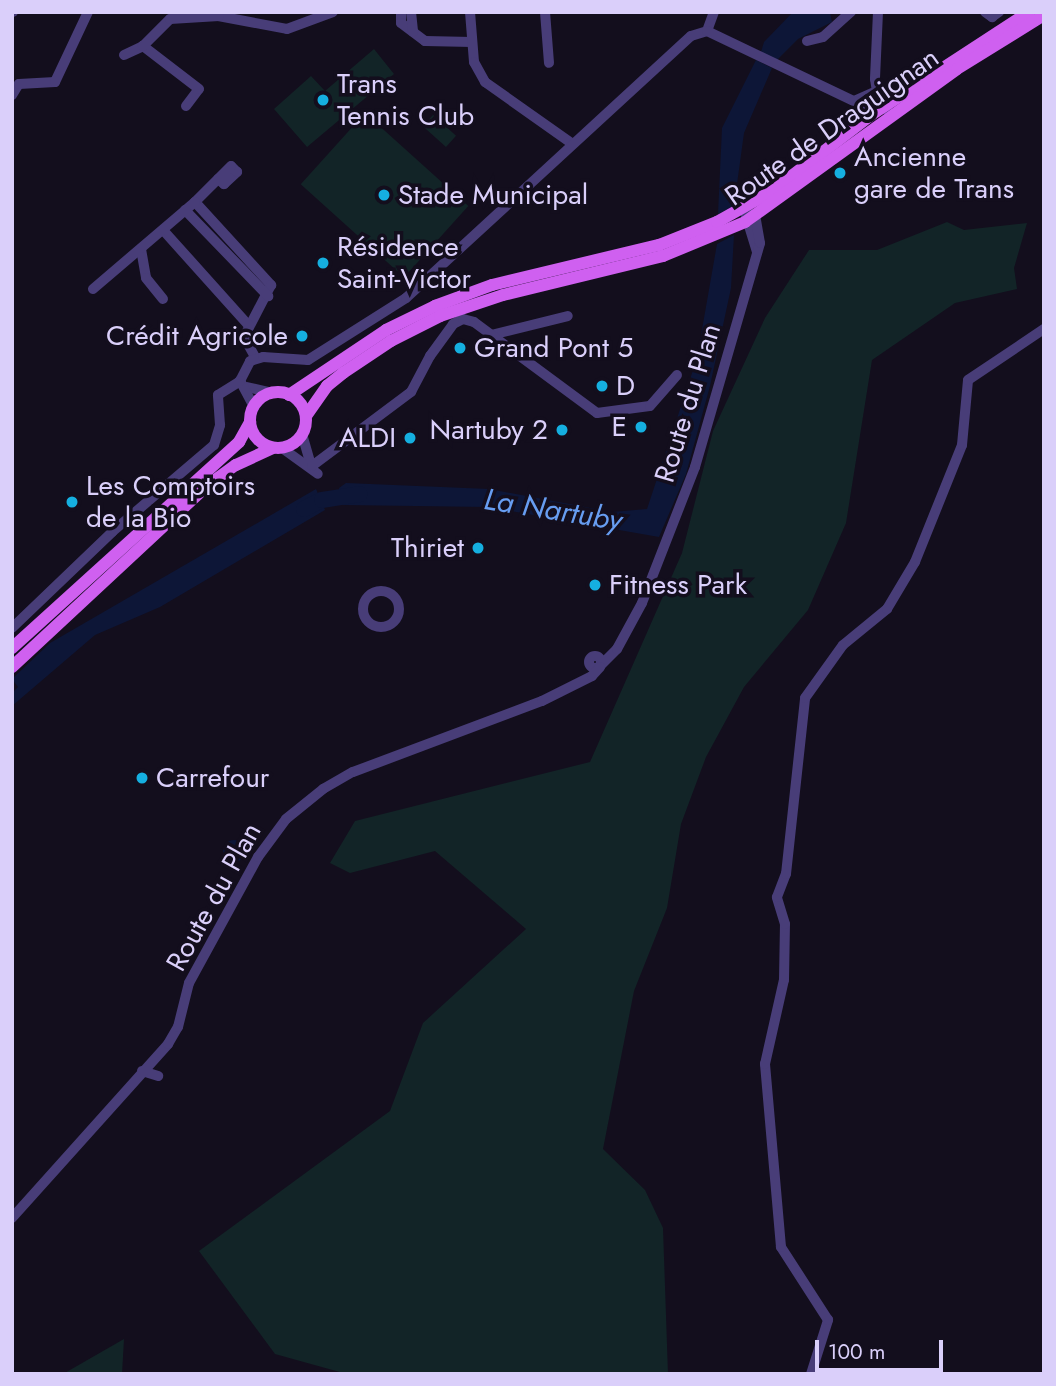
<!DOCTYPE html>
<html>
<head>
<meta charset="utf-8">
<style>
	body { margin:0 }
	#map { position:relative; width:1056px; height:1386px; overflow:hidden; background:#130e1d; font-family:Jost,sans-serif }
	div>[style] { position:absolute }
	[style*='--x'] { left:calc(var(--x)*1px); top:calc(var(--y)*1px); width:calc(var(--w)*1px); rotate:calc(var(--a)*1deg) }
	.green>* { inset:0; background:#122427; transform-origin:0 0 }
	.water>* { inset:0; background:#0d1637 }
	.round { border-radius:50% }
	.river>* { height:16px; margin:-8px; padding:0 8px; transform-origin:8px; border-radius:8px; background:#0d1637 }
	.minor>* { height:10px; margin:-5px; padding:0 5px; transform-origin:5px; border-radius:5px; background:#483d78 }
	.minor>.ring { margin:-5px; padding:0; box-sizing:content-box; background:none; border:10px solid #483d78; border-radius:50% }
	.major>* { height:12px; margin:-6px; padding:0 6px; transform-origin:6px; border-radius:6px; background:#cf60f0 }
	.major>.ring { margin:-6px; padding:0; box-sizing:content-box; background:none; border:12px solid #cf60f0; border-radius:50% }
	.dots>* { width:19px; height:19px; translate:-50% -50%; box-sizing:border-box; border:4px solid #130e1d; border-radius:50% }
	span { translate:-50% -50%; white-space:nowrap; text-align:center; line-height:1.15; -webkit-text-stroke:7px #130e1d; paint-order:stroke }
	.poi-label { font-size:28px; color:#dacffa }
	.left { translate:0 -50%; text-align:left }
	.right { translate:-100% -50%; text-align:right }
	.street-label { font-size:28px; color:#dacffa }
	.water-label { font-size:30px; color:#679df1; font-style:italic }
	.frame { position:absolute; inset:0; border:14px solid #dacffa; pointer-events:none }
	.scale { position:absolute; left:815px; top:1340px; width:128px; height:32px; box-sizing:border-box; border:4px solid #dacffa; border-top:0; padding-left:9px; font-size:21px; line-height:24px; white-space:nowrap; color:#dacffa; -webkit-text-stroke:5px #130e1d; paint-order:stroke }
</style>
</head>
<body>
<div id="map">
	<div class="green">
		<div style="clip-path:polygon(374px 49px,394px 74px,307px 147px,274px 109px,311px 76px,325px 91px)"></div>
		<div style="left:365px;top:113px;width:139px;height:96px;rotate:42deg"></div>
		<div style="left:433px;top:115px;width:31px;height:15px;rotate:42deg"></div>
		<div style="clip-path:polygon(947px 222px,964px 230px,1027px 223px,1014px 268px,1017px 289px,955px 303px,872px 360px,846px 523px,808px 610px,744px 687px,706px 757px,681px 824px,667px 908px,634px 991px,603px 1149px,645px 1190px,663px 1228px,668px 1374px,347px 1374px,275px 1354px,199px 1251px,390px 1111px,423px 1023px,526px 929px,435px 851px,350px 873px,330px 863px,355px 821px,590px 762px,682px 553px,713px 431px,765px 318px,809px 250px,877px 250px)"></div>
		<div style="clip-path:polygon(124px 1339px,122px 1374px,63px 1374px)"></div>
	</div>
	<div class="water">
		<div style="clip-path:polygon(793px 12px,830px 12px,832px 22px,798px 39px,777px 60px,761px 52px,764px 42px)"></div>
		<div style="clip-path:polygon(756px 60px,772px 68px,744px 133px,734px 206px,718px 214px,722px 128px)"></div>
		<div style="clip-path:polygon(734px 235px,731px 288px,710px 386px,686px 474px,659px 537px,488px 507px,343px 505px,339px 488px,346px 483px,489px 489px,612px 512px,647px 509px,697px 358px,717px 244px)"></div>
		<div style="clip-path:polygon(316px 489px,325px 510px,160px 607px,95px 635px,12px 706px,12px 693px,18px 687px,12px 679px,50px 643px)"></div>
		<div class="round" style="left:223px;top:840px;width:22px;height:22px"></div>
	</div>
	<div class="river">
		<div style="--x:304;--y:509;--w:20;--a:-27"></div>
		<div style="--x:322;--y:500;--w:38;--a:-9"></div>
	</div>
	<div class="minor">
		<div style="--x:12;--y:12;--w:1;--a:0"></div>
		<div style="--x:401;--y:12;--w:11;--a:90"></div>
		<div style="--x:401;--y:23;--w:30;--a:37"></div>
		<div style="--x:425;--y:41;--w:47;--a:1.2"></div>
		<div style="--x:411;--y:12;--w:20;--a:84"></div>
		<div style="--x:470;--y:12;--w:50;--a:85.4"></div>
		<div style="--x:474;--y:62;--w:23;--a:61"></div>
		<div style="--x:485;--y:82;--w:105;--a:35.3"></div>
		<div style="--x:545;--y:12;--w:51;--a:85.5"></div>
		<div style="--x:878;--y:12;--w:67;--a:92.6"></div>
		<div style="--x:875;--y:79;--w:19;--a:81"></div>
		<div style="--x:878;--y:98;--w:15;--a:53"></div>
		<div style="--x:985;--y:12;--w:9;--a:36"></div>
		<div style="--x:992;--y:17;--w:9;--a:-36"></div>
		<div style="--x:213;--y:15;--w:75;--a:10.7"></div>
		<div style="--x:287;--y:29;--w:49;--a:-20.3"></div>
		<div style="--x:707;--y:31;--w:20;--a:-70"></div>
		<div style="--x:807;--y:41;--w:16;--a:-14"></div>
		<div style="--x:823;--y:37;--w:38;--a:-42"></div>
		<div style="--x:124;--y:55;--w:21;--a:-25"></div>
		<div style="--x:12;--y:95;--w:13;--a:-58"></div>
		<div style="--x:19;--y:84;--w:36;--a:-3"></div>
		<div style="--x:55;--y:82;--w:77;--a:-64.8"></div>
		<div style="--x:854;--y:101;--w:24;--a:-24"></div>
		<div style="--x:186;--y:106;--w:21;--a:-53"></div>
		<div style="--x:199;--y:89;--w:71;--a:-142.5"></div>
		<div style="--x:143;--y:46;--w:38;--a:-45"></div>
		<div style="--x:170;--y:19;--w:49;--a:-3.5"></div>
		<div style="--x:218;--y:179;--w:8;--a:40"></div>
		<div style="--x:224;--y:184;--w:18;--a:-43"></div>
		<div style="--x:237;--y:172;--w:8;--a:-135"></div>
		<div style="--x:231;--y:166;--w:51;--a:135"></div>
		<div style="--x:195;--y:202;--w:113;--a:47.5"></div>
		<div style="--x:271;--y:285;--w:59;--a:117.4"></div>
		<div style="--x:244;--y:337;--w:23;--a:61"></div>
		<div style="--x:185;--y:210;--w:120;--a:46"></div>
		<div style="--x:746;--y:216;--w:38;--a:73"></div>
		<div style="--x:163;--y:230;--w:129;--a:48.1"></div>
		<div style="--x:141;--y:249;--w:29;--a:80"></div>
		<div style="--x:146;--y:278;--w:27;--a:51"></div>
		<div style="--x:93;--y:289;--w:134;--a:-40.5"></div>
		<div style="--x:491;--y:335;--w:79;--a:-13.9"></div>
		<div style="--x:247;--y:387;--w:26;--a:13"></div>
		<div style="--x:254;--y:407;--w:30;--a:-118"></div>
		<div style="--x:240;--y:381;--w:22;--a:-63"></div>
		<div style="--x:250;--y:361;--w:14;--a:-17"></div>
		<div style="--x:263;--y:357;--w:45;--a:3.8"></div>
		<div style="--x:308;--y:360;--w:116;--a:-32.3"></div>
		<div style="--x:406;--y:298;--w:387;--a:-42.6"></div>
		<div style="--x:691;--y:36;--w:17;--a:-17"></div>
		<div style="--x:707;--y:31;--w:163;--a:25.5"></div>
		<div style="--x:854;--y:101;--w:22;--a:39"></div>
		<div style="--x:302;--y:434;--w:33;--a:74"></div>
		<div style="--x:282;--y:448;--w:44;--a:35.8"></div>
		<div style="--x:312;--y:466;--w:124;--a:-36.8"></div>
		<div style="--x:411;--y:392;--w:41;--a:-62.2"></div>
		<div style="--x:430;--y:356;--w:39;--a:-54"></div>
		<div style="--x:453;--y:324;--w:11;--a:-27"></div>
		<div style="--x:463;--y:319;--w:11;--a:15"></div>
		<div style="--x:474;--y:322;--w:153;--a:36.5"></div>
		<div style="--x:597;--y:413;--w:53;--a:-7.5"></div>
		<div style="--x:650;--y:406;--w:41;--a:-48.9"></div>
		<div class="ring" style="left:363px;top:591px;width:26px;height:26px"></div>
		<div style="--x:12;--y:628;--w:139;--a:-43.8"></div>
		<div style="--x:112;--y:532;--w:134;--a:-40.5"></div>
		<div style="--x:214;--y:445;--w:21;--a:-73"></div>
		<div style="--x:220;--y:425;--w:30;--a:-94"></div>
		<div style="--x:218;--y:395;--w:26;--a:-32"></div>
		<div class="ring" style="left:589px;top:656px;width:2px;height:2px"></div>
		<div style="--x:600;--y:666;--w:24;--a:-45"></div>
		<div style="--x:617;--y:649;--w:52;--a:-61.5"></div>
		<div style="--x:642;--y:603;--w:146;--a:-68.7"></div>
		<div style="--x:695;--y:467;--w:233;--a:-73.8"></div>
		<div style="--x:760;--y:243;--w:27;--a:-100"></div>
		<div style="--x:755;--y:216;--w:15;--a:-157"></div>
		<div style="--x:142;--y:1071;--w:17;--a:17"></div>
		<div style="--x:12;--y:1218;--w:234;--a:-48.1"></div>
		<div style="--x:168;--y:1044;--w:20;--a:-60"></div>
		<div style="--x:178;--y:1027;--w:45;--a:-76"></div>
		<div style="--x:189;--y:983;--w:144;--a:-61.3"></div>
		<div style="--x:258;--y:857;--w:47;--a:-53.6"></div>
		<div style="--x:286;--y:819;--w:48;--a:-39"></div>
		<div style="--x:323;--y:789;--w:34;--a:-30"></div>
		<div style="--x:353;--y:772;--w:202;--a:-20.6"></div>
		<div style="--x:542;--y:701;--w:56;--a:-26.6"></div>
		<div style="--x:592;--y:676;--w:12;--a:-48"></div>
		<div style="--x:811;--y:1374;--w:57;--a:-72.5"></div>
		<div style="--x:828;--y:1320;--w:87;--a:-122.8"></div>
		<div style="--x:781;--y:1247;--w:184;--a:-95"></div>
		<div style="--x:765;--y:1064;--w:86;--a:-77.3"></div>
		<div style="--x:784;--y:980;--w:56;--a:-89"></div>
		<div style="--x:785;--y:924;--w:28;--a:-107"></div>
		<div style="--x:777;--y:897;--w:25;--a:-69"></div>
		<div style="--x:786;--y:874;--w:177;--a:-83.8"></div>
		<div style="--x:805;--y:698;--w:65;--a:-54.4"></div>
		<div style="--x:843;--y:645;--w:57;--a:-39.3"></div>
		<div style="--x:887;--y:609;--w:55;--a:-59.2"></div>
		<div style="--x:915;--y:562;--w:126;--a:-68.1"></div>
		<div style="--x:962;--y:445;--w:65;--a:-84.7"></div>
		<div style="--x:968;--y:380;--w:92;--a:-33.9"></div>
	</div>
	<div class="major">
		<div class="ring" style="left:250px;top:392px;width:44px;height:44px"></div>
		<div style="--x:289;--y:395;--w:117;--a:-33.8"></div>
		<div style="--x:386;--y:330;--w:55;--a:-26.1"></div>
		<div style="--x:435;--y:306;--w:61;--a:-20.2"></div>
		<div style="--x:492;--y:285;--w:172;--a:-13.5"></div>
		<div style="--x:659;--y:245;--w:62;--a:-21.6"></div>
		<div style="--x:717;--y:222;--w:63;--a:-29.4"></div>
		<div style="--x:772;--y:191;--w:125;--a:-37.5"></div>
		<div style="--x:871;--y:115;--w:189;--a:-33.1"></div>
		<div style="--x:306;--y:416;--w:37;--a:-55"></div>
		<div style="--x:327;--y:386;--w:21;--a:-39"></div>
		<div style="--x:343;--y:373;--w:58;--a:-33.7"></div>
		<div style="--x:391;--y:341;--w:55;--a:-27"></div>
		<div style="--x:440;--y:316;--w:66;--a:-18.4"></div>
		<div style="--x:503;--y:295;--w:165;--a:-13.7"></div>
		<div style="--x:663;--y:256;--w:89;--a:-22.5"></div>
		<div style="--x:745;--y:222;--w:261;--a:-35.8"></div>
		<div style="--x:957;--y:69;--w:102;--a:-31.8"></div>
		<div style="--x:12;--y:648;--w:307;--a:-42.2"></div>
		<div style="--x:239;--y:442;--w:23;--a:-61"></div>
		<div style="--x:12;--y:667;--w:267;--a:-42.9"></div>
		<div style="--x:208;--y:485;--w:34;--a:-36"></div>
		<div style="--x:236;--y:465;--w:41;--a:-24.7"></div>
	</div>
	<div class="dots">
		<div style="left:323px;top:100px;background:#15afe0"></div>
		<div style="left:840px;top:173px;background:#15afe0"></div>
		<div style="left:384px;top:195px;background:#15afe0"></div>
		<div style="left:323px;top:263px;background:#15afe0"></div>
		<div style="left:302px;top:336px;background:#15afe0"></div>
		<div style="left:460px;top:348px;background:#15afe0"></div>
		<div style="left:602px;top:386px;background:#15afe0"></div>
		<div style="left:641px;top:427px;background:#15afe0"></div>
		<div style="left:562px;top:430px;background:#15afe0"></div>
		<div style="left:410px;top:438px;background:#15afe0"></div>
		<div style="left:72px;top:502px;background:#15afe0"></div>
		<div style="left:478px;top:548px;background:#15afe0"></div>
		<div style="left:595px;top:585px;background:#15afe0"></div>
		<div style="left:142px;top:778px;background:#15afe0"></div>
	</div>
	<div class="poi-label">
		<span class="left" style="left:337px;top:100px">Trans<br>Tennis Club</span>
		<span class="left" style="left:854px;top:173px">Ancienne<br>gare de Trans</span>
		<span class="left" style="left:398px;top:195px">Stade Municipal</span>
		<span class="left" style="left:337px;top:263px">Résidence<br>Saint-Victor</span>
		<span class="right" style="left:288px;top:336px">Crédit Agricole</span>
		<span class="left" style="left:474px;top:348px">Grand Pont 5</span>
		<span class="left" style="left:616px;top:386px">D</span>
		<span class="right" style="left:627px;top:427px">E</span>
		<span class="right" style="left:548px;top:430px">Nartuby 2</span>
		<span class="right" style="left:396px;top:438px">ALDI</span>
		<span class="left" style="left:86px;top:502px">Les Comptoirs<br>de la Bio</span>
		<span class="right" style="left:464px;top:548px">Thiriet</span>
		<span class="left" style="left:609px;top:585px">Fitness Park</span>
		<span class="left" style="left:156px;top:778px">Carrefour</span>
	</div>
	<div class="street-label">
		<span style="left:832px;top:127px;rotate:-35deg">Route de Draguignan</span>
		<span style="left:688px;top:403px;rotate:-73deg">Route du Plan</span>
		<span style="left:214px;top:897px;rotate:-61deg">Route du Plan</span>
	</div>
	<div class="water-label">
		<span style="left:553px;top:510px;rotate:9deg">La Nartuby</span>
	</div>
	<div class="frame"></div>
	<div class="scale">100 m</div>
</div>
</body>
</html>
